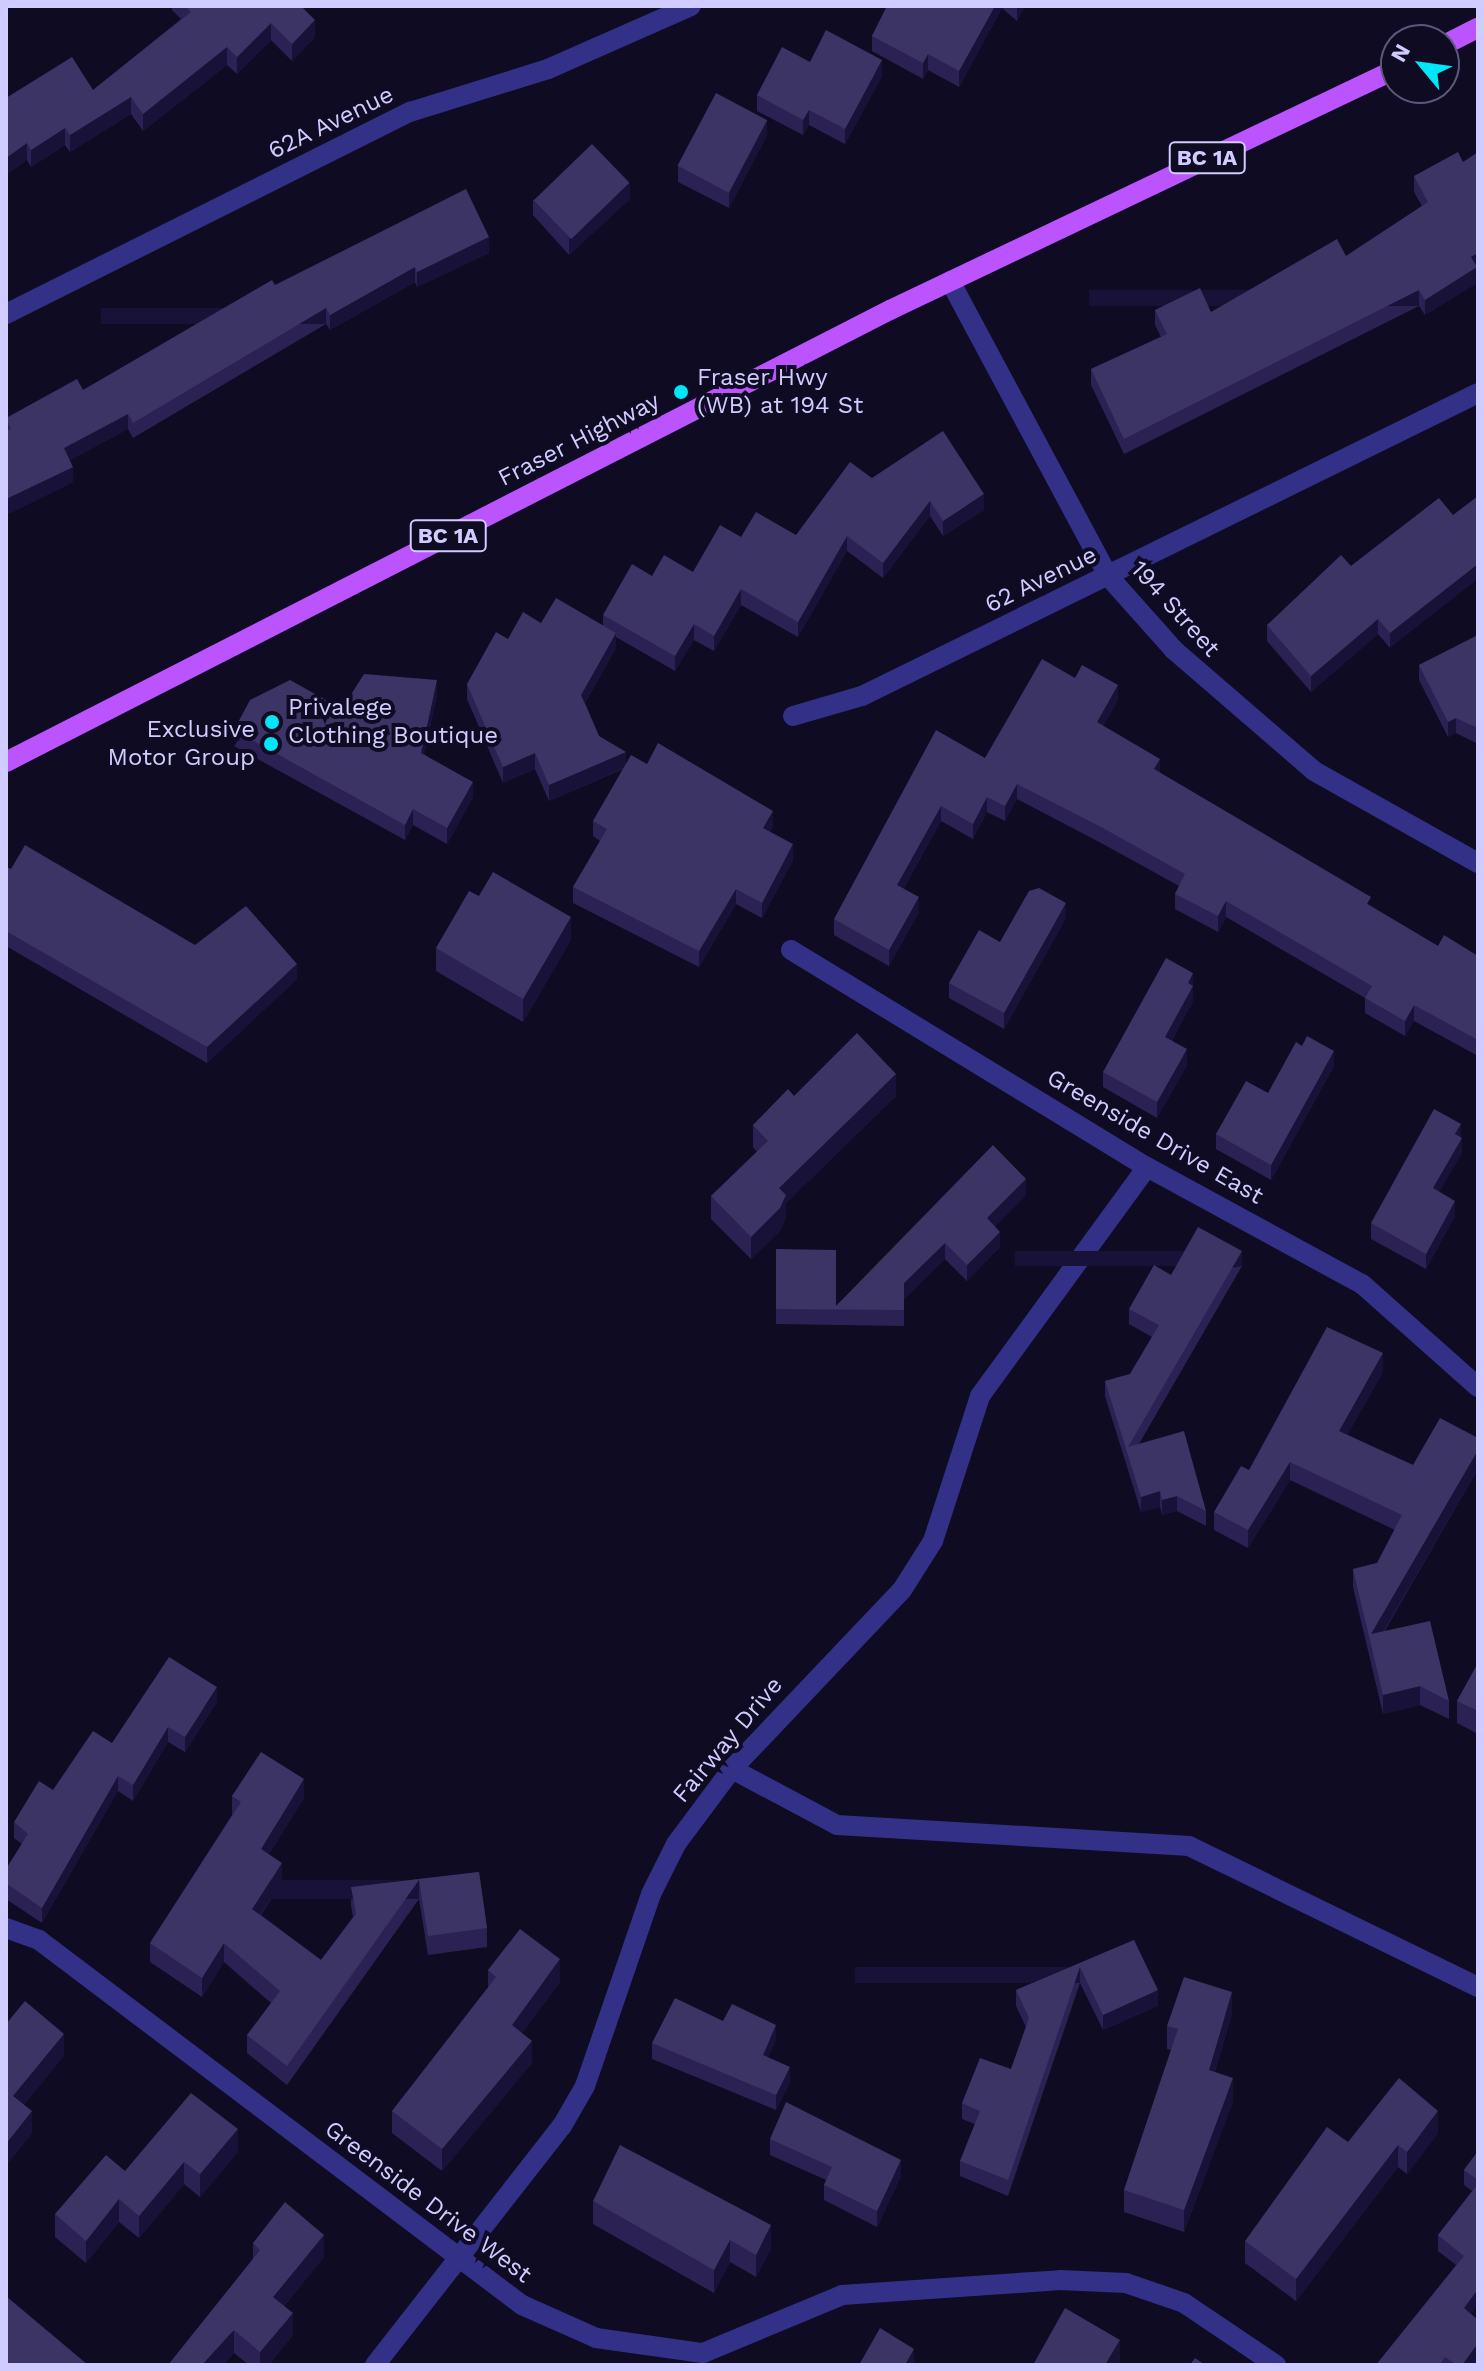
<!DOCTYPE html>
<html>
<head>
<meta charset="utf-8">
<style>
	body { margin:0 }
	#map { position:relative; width:1484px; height:2371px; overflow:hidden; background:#0e0b23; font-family:"Work Sans",sans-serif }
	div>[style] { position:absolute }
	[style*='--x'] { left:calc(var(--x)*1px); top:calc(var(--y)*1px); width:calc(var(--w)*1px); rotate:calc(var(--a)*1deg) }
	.street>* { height:20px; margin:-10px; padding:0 10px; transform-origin:10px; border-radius:10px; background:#323187 }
	.primary>* { height:20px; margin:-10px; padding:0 10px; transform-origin:10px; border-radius:10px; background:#bb53ff }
	.wall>* { inset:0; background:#2b2253 }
	.shaded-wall>* { inset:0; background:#181138; transform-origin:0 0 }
	.building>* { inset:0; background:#3c3465; transform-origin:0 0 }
	.dots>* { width:22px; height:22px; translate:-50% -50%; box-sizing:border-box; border:4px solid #0e0b23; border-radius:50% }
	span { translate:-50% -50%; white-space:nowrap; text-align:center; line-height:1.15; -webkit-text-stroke:8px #0e0b23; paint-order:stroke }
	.shield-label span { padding:2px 6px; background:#0e0b23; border:2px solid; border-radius:6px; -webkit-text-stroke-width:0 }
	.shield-label { font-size:22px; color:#d1ccff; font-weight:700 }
	.street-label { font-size:24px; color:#d1ccff }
	.poi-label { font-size:24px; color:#d1ccff }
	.left { translate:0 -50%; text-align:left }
	.right { translate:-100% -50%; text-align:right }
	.frame { position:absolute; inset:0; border:8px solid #d1ccff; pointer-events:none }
	.north { position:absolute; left:1380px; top:24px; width:80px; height:80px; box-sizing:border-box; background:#0e0b23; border:2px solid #5c587b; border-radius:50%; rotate:299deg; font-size:22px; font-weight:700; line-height:32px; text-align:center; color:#d1ccff }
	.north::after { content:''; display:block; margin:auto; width:28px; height:36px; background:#00e5f7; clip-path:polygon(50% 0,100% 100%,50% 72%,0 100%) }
</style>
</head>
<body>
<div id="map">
	<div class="street">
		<div style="--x:950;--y:281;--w:336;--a:61.8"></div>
		<div style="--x:1109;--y:577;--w:98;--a:48.3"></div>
		<div style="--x:1174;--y:650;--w:185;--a:40.8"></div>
		<div style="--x:1314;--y:771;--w:188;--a:29.3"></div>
		<div style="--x:6;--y:314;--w:452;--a:-26.6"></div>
		<div style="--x:410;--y:112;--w:145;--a:-17.3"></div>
		<div style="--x:548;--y:69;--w:156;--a:-23.8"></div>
		<div style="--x:793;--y:716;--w:72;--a:-16.2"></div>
		<div style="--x:862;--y:696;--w:686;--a:-26.19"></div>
		<div style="--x:791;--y:950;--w:417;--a:31.4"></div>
		<div style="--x:1147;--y:1167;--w:245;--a:28.6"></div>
		<div style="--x:1362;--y:1284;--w:155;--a:41.6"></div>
		<div style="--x:732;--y:1769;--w:119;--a:28.1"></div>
		<div style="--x:837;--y:1825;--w:353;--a:3.4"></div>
		<div style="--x:1189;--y:1846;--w:322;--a:26"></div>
		<div style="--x:6;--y:1928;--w:35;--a:20"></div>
		<div style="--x:39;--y:1940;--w:605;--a:37.08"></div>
		<div style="--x:522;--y:2305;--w:81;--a:24"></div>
		<div style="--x:596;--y:2338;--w:108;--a:8"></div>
		<div style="--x:703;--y:2353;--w:151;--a:-22.6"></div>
		<div style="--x:842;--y:2295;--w:219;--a:-3.9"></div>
		<div style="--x:1060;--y:2280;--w:66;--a:2.6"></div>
		<div style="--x:1126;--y:2283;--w:61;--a:19"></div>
		<div style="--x:1184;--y:2303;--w:111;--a:34"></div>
		<div style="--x:375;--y:2365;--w:303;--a:-52"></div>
		<div style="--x:562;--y:2126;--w:46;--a:-60.1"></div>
		<div style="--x:585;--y:2086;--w:203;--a:-71"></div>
		<div style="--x:651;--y:1894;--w:56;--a:-63.4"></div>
		<div style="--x:676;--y:1844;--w:94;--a:-53.3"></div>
		<div style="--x:732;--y:1769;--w:247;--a:-46.5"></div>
		<div style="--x:902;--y:1590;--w:58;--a:-57.7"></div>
		<div style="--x:933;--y:1541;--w:152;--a:-72"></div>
		<div style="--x:980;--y:1396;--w:283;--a:-53.9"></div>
	</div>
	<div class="primary">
		<div style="--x:1444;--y:45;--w:38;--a:-27"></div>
		<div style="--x:6;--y:762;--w:993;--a:-27.08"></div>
		<div style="--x:890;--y:310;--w:560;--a:-25.47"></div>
	</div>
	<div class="wall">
		<div style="clip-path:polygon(172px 6px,301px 6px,315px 37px,292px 61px,271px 40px,237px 74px,227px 65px,143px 131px,131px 114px,70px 152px,65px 145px,31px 167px,27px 160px,6px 175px,6px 98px,93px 90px,181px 19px,172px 10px)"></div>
		<div style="clip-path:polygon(887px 6px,1025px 6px,1017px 21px,1002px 8px,959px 87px,928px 70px,923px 79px,872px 51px,872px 36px)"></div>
		<div style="clip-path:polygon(810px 62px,882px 76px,845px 144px,809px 125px,803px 135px,757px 111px,757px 95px)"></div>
		<div style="clip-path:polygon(767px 135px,729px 208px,678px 182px,678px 166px)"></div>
		<div style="clip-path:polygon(1414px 176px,1477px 269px,1477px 283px,1425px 315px,1419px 306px,1124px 454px,1091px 385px,1091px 369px,1161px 337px,1155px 325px,1155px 310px,1211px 312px,1346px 256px,1422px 206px,1414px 192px)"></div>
		<div style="clip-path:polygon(630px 199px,569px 255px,533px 215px,533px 200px)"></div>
		<div style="clip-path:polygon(489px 253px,417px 287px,415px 282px,330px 330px,326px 324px,133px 438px,128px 429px,70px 460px,73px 482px,6px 515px,6px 418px,83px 390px,275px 285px)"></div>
		<div style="clip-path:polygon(872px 478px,984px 510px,943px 536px,930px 516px,883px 578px,847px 551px,798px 637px,741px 605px,714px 651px,694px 640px,675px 671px,616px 637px,616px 648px,585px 703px,599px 736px,626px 764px,647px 764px,773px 826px,770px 832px,793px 860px,762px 918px,736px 904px,699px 967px,573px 903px,573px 887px,600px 841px,593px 836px,593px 821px,623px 769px,549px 801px,535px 769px,503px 783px,467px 699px,467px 684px,508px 639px,603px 625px,603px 615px,652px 576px,693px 572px,741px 537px,796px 535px)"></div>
		<div style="clip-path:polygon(1439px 498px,1390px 648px,1378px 634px,1311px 692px,1267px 641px,1267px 625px,1351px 566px)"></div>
		<div style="clip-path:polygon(1478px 635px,1478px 744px,1456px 733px,1448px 737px,1419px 680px,1419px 665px)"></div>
		<div style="clip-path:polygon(1075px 678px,1118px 700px,1103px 726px,1160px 773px,1371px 906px,1438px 946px,1478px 956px,1478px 1056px,1414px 1021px,1405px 1036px,1365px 1013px,1365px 998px,1226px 917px,1218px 932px,1175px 909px,1175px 894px,1179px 886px,1103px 844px,1017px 799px,1005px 821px,987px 812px,973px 839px,941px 821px,904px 888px,919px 912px,889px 966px,834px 935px,834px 919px,985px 758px)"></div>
		<div style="clip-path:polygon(437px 695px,424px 754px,473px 797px,447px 844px,413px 825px,405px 840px,234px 746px,234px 730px,342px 709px)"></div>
		<div style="clip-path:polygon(6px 867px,195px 945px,297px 979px,207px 1063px,6px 946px)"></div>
		<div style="clip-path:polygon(479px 896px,571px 940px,523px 1022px,436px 971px,436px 948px)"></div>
		<div style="clip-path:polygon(1066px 918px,1004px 1029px,949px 998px,949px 983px,1000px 942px)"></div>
		<div style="clip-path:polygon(1193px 973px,1193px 1001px,1172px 1040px,1187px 1065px,1157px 1118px,1103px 1087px,1103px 1072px)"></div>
		<div style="clip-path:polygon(1334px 1066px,1271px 1180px,1216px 1149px,1216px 1134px,1268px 1093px)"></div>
		<div style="clip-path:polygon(794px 1096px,896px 1096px,786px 1203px,786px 1218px,780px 1231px,751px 1259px,711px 1219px,711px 1196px,757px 1152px,753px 1147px,753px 1125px)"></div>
		<div style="clip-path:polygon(1461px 1137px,1462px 1153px,1439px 1192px,1455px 1216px,1426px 1269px,1371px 1239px,1371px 1223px)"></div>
		<div style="clip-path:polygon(1026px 1195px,995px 1226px,1000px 1247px,967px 1281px,945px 1259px,904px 1299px,904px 1326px,776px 1324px,776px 1249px,836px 1306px)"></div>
		<div style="clip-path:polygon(1242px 1266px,1139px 1444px,1206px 1511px,1206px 1526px,1177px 1511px,1162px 1515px,1160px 1507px,1141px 1512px,1105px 1396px,1105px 1381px,1130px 1374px,1152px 1337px,1129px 1324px,1129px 1309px,1171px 1275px)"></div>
		<div style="clip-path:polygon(1383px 1372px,1347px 1435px,1413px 1465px,1478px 1438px,1478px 1469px,1384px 1632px,1449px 1701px,1449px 1719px,1420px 1705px,1383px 1714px,1353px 1587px,1353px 1569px,1377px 1563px,1395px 1530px,1290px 1480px,1248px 1548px,1214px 1530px,1214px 1512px,1249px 1470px)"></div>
		<div style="clip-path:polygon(1478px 1663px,1478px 1734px,1457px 1723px,1457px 1701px)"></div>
		<div style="clip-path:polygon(217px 1702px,185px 1752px,168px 1742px,133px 1801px,118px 1791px,42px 1923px,6px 1899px,6px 1869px,22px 1844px,14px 1838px,14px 1822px,112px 1743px)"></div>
		<div style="clip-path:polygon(232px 1796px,304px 1798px,269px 1854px,282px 1882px,261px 1915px,321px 1960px,353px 1917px,351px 1906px,351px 1887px,479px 1872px,487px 1928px,487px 1947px,428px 1955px,419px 1899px,287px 2085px,247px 2053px,247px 2035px,271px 2003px,224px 1962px,202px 1997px,150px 1962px,150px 1943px,232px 1815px)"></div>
		<div style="clip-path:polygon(1134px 1940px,1158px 2006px,1103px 2030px,1080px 1983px,1008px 2196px,960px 2176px,960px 2161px,975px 2124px,962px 2119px,962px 2103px,1011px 2069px,1026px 2027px,1016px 2006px,1016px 1990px)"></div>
		<div style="clip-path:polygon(488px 1970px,560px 1982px,522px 2033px,532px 2063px,442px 2171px,392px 2133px,392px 2111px,488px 1988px)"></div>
		<div style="clip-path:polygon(1232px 2014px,1215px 2072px,1233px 2101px,1184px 2232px,1124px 2212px,1124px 2190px,1171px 2050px,1167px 2049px,1167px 2026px)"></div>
		<div style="clip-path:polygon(723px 2021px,776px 2040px,768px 2057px,790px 2082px,776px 2110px,652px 2059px,652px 2043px)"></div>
		<div style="clip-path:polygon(1438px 2133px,1407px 2174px,1398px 2167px,1296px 2301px,1245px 2263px,1245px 2241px,1348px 2142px)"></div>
		<div style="clip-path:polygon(770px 2139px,901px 2176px,877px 2227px,824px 2200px,824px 2185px,826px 2180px,770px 2155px)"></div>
		<div style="clip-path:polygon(1478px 2151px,1478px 2304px,1471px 2314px,1478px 2320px,1478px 2358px,1473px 2365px,1376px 2365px,1456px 2265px,1438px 2251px,1438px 2235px,1472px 2191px,1464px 2185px,1464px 2170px)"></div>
		<div style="clip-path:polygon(238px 2152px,200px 2197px,184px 2184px,139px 2238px,119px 2222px,86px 2263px,55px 2237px,55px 2214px,125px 2171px)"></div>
		<div style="clip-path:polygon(593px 2201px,771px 2248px,756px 2277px,730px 2262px,714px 2293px,593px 2224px)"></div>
		<div style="clip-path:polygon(253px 2243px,324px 2257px,284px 2306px,293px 2335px,269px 2365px,249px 2365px,234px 2353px,223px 2365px,253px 2258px)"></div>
	</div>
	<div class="shaded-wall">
		<div style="clip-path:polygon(995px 6px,1002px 6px,1002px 8px,959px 87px,959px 71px)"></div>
		<div style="clip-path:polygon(1017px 6px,1025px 6px,1017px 21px)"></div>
		<div style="clip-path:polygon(315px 20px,315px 37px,292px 61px,292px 44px)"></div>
		<div style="clip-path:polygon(271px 23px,271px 40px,237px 74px,237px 57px)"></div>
		<div style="clip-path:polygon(227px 47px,227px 65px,143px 131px,143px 114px)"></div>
		<div style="clip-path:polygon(928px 54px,928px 70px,923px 79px,923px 63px)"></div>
		<div style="clip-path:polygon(882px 60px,882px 76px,845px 144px,845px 129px)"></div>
		<div style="clip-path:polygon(131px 97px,131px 114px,70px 152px,70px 135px)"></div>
		<div style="clip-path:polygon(809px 110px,809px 125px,803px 135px,803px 120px)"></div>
		<div style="clip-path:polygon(767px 120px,767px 135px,729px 208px,729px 193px)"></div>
		<div style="clip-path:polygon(65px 128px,65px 145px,31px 167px,31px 150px)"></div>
		<div style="clip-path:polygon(27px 143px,27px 160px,6px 175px,6px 158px)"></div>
		<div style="clip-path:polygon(630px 183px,630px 199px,569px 255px,569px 239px)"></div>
		<div style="clip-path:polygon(489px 237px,489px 253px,417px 287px,417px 272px)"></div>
		<div style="clip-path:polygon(1478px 253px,1477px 283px,1425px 315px,1425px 300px,1471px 257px)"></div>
		<div style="clip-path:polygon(415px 267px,415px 282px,330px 330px,330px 315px)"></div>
		<div style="left:1419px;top:290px;width:16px;height:330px;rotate:90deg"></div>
		<div style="left:326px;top:308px;width:16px;height:225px;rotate:90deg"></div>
		<div style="clip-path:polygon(128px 414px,128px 429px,64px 464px,64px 448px)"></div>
		<div style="clip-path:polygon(73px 467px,73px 482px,6px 515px,6px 499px)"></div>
		<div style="clip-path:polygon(984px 494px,984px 510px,943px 536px,943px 521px)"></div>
		<div style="clip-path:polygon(930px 501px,930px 516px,883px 578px,883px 563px)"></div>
		<div style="clip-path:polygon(847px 536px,847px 551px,798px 637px,798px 622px)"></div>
		<div style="clip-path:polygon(1478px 564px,1478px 579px,1390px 648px,1390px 633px)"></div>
		<div style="clip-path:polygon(741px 589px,741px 605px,714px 651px,714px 636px)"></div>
		<div style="clip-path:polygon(1378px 619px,1378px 634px,1311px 692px,1311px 676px)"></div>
		<div style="clip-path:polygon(694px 624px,694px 640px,675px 671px,675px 656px)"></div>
		<div style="clip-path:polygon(616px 633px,616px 648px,581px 710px,581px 695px)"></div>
		<div style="clip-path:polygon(437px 680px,437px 695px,421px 768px,421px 753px)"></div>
		<div style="clip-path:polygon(1118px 685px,1118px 700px,1097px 737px,1097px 722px)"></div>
		<div style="clip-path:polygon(1456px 718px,1456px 733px,1448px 737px,1448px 722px)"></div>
		<div style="clip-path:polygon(626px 752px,626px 767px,549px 801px,549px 785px)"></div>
		<div style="clip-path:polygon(535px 753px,535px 769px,503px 783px,503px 767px)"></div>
		<div style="clip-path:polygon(1160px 759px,1160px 774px,1154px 769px)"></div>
		<div style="clip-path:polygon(473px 782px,473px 797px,447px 844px,447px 828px)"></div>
		<div style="clip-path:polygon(1017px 784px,1017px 799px,1005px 821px,1005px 806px)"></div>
		<div style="clip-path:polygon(987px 797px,987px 812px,973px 839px,973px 824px)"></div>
		<div style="clip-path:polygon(941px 806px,941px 821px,897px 900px,897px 885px)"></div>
		<div style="clip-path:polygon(413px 809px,413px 825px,405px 840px,405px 825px)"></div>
		<div style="clip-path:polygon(773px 811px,773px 826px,763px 844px,763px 828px)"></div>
		<div style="clip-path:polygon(793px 844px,793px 860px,762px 918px,762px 903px)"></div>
		<div style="clip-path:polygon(736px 889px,736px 904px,699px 967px,699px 951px)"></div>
		<div style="clip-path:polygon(919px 897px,919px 912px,889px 966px,889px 950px)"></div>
		<div style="clip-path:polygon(1226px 901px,1226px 917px,1218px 932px,1218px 916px)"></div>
		<div style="clip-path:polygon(1066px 903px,1066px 918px,1004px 1029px,1004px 1013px)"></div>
		<div style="clip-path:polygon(571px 917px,571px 940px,523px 1022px,523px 999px)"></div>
		<div style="clip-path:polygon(297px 964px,297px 979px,207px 1063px,207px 1047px)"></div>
		<div style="clip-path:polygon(1193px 973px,1193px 1001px,1165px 1052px,1165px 1037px,1188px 983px)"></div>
		<div style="clip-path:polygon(1414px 1005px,1414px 1021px,1405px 1036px,1405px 1021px)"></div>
		<div style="clip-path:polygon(1187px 1049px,1187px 1065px,1157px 1118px,1157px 1102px)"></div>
		<div style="clip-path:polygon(1334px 1051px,1334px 1066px,1271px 1180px,1271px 1165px)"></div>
		<div style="clip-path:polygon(896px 1074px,896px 1096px,786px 1203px,786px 1218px,780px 1231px,751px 1259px,751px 1237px,779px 1188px)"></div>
		<div style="clip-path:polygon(1461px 1124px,1462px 1153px,1433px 1203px,1433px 1188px,1455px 1134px)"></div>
		<div style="clip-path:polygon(1026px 1179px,1026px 1195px,987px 1234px,987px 1218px)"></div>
		<div style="clip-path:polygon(1455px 1201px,1455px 1216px,1426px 1269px,1426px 1254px)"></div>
		<div style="clip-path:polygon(1000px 1232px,1000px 1247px,967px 1281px,967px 1265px)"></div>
		<div style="clip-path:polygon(945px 1243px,945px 1259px,904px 1299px,904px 1326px,904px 1283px)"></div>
		<div style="left:1242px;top:1251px;width:15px;height:227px;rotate:90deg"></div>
		<div style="clip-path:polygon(1383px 1353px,1383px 1372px,1339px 1449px,1339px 1431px)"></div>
		<div style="clip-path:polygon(1478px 1450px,1478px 1469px,1372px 1651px,1371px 1634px)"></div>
		<div style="clip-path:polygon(1290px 1462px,1290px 1480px,1248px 1548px,1248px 1530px)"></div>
		<div style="clip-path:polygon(1160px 1491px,1160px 1507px,1141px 1512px,1141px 1497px)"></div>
		<div style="clip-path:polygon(1177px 1496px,1177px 1511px,1162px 1515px,1162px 1500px)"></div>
		<div style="clip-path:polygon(1420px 1686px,1420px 1705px,1383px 1714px,1383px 1695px)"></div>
		<div style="clip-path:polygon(217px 1687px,217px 1702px,185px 1752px,185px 1737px)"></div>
		<div style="clip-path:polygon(168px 1727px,168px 1742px,133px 1801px,133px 1785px)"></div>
		<div style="clip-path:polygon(118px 1776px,118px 1791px,42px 1923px,42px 1908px)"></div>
		<div style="clip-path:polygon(304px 1779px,304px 1798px,261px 1867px,261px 1849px)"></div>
		<div style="clip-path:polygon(282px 1863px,282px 1882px,252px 1927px,252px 1909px)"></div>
		<div style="left:419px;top:1880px;width:19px;height:228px;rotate:90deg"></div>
		<div style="clip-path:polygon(224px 1943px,224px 1962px,202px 1997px,202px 1978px)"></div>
		<div style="clip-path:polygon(560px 1959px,560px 1982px,512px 2047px,512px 2025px)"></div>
		<div style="left:1080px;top:1967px;width:16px;height:225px;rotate:90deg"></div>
		<div style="clip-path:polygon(1158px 1990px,1158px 2006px,1103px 2030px,1103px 2015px)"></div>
		<div style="clip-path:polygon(1232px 1992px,1232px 2014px,1209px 2092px,1209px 2070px)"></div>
		<div style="clip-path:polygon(776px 2025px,776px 2040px,763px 2070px,763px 2055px)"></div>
		<div style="clip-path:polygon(64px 2034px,64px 2056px,13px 2119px,13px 2096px)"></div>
		<div style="clip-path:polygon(532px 2041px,532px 2063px,442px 2171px,442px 2149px)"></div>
		<div style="clip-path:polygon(790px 2067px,790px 2082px,776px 2110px,776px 2095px)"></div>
		<div style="clip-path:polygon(1233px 2078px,1233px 2101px,1184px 2232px,1184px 2210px)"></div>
		<div style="clip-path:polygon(32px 2111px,32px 2134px,6px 2166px,6px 2144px)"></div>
		<div style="clip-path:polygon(1438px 2111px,1438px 2133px,1407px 2174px,1407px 2152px)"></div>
		<div style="clip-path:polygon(238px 2129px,238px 2152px,200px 2197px,200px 2174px)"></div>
		<div style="clip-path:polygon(1398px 2145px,1398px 2167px,1296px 2301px,1296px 2279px)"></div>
		<div style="clip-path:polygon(901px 2160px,901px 2176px,877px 2227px,877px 2211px)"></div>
		<div style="clip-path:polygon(184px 2162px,184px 2184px,139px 2238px,139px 2216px)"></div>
		<div style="clip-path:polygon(119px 2199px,119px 2222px,86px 2263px,86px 2241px)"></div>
		<div style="clip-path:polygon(771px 2225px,771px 2248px,756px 2277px,756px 2255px)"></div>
		<div style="clip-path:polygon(324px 2235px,324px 2257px,273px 2319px,273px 2297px)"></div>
		<div style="clip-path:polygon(730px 2240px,730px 2262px,714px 2293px,714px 2270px)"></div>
		<div style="clip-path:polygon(1478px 2289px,1478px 2304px,1464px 2324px,1464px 2308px)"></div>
		<div style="clip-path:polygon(293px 2313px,293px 2335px,269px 2365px,260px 2365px,260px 2352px)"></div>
		<div style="clip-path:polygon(234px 2330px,234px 2353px,223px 2365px,202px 2365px)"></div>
		<div style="clip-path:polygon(1120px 2340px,1120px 2362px,1118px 2365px,1105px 2365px)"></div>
		<div style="clip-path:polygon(1478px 2343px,1478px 2358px,1473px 2365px,1462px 2365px)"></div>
		<div style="clip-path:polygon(914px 2349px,914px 2364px,905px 2365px)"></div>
	</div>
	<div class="building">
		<div style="clip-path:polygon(185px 6px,301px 6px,315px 20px,292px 44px,271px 23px,237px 57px,227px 47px,143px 114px,131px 97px,70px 135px,65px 128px,31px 150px,27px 143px,6px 158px,6px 98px,72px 57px,93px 90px,191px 12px)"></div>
		<div style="clip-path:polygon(887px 6px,995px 6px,959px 71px,928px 54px,923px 63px,872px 36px)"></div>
		<div style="clip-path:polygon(826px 30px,882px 60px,845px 129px,809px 110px,803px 120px,757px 95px,782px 47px,810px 62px)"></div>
		<div style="left:716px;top:93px;width:58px;height:82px;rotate:28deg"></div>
		<div style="left:592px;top:144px;width:54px;height:81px;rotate:46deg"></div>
		<div style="clip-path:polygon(1458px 152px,1463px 162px,1478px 152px,1478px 253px,1471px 257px,1477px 267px,1425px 300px,1419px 290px,1124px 439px,1091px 369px,1167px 334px,1155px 310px,1200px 288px,1211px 312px,1337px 239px,1346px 256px,1428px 202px,1414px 176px)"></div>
		<div style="clip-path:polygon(466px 189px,489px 237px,417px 272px,415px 267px,330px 315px,326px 308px,133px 423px,128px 414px,64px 448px,73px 467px,6px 499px,6px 431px,11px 429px,6px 418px,77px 379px,83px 390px,272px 280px,275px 285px)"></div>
		<div style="clip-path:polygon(943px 431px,984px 494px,943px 521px,930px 501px,883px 563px,847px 536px,798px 622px,741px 589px,714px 636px,694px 624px,675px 656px,603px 615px,632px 564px,652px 576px,664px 555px,693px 572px,720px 525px,741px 537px,756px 512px,796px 535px,850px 462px,872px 478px)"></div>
		<div style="clip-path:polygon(1478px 496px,1478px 564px,1390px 633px,1378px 619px,1311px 676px,1267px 625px,1341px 555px,1351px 566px,1439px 498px,1453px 515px)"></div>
		<div style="clip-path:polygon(556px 598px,616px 633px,581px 695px,599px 736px,626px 752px,549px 785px,535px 753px,503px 767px,467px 684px,496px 632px,508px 639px,523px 612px,541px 623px)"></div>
		<div style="clip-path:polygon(1478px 635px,1478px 728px,1456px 718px,1448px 722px,1419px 665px)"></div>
		<div style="clip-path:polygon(1042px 659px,1075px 678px,1082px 665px,1118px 685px,1097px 722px,1160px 759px,1154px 769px,1371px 897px,1367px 904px,1438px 946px,1444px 935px,1478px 956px,1478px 1040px,1414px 1005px,1405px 1021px,1365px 998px,1372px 986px,1226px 901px,1218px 916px,1175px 894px,1185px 874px,1103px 828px,1017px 784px,1005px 806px,987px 797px,973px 824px,941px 806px,897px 885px,919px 897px,889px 950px,834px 919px,936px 730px,985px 758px)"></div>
		<div style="clip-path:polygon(364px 674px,437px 680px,421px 753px,473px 782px,447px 828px,413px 809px,405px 825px,234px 730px,250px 700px,290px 680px,342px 709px)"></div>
		<div style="clip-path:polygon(658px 743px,773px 811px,763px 828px,793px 844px,762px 903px,736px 889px,699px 951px,573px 887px,607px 829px,593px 821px,631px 755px,647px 764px)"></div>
		<div style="clip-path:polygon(25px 845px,195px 945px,246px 906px,297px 964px,207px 1047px,6px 931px,6px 867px,11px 869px)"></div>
		<div style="clip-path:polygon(493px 872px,571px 917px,523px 999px,436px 948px,469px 891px,479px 896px)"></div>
		<div style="clip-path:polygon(1039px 888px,1066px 903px,1004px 1013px,949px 983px,979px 930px,1000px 942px,1029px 891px)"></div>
		<div style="clip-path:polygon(1166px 958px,1193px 973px,1188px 983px,1193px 986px,1165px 1037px,1187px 1049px,1157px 1102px,1103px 1072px)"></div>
		<div style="clip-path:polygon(857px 1033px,896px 1074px,779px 1188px,786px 1195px,780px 1208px,751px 1237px,711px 1196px,768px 1141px,753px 1125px,788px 1089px,794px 1096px)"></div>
		<div style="clip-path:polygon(1307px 1036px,1334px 1051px,1271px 1165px,1216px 1134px,1246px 1081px,1268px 1093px,1296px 1042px,1302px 1046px)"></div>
		<div style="clip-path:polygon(1434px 1109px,1461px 1124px,1455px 1134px,1462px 1138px,1433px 1188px,1455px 1201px,1426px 1254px,1371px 1223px)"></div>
		<div style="clip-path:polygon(993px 1145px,1026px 1179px,987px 1218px,1000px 1232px,967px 1265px,945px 1243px,904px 1283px,904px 1310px,776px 1309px,776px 1249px,836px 1250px,836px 1306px)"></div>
		<div style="clip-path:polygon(1198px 1227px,1242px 1251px,1128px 1447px,1184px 1431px,1206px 1511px,1177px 1496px,1162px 1500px,1160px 1491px,1141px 1497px,1105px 1381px,1130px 1374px,1159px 1325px,1129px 1309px,1154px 1265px,1171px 1275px)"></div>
		<div style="clip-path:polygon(1327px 1327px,1383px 1353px,1339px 1431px,1413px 1465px,1440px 1418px,1478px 1438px,1478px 1450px,1371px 1634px,1430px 1621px,1449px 1701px,1420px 1686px,1383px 1695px,1353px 1569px,1377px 1563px,1402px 1515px,1290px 1462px,1248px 1530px,1214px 1512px,1241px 1466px,1249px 1470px)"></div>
		<div style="clip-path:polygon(169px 1657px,217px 1687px,185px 1737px,168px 1727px,133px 1785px,118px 1776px,42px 1908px,6px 1883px,6px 1869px,28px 1834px,14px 1822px,39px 1781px,53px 1790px,93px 1731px,112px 1743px)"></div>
		<div style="clip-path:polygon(1478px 1663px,1478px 1711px,1457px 1701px)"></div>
		<div style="clip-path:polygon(261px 1752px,304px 1779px,261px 1849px,282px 1863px,252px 1909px,321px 1960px,356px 1914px,351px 1887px,479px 1872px,487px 1928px,428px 1936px,419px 1880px,287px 2066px,247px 2035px,280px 1991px,224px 1943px,202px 1978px,150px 1943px,241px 1802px,232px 1796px)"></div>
		<div style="clip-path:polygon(520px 1929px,560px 1959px,512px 2025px,532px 2041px,442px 2149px,392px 2111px,496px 1977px,488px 1970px)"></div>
		<div style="clip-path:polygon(1134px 1940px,1158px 1990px,1103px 2015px,1080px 1967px,1008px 2180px,960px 2161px,980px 2111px,962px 2103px,980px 2058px,1011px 2069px,1029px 2018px,1016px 1990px)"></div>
		<div style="clip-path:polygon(1184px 1977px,1232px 1992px,1209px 2070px,1233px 2078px,1184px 2210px,1124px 2190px,1178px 2029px,1167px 2026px)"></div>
		<div style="clip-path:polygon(675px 1998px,723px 2021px,732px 2004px,776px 2025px,763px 2055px,790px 2067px,776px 2095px,652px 2043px)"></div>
		<div style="clip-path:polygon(25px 2001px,64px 2034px,13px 2096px,32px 2111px,6px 2144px,6px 2024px)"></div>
		<div style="clip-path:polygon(1399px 2078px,1438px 2111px,1407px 2152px,1398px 2145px,1296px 2279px,1245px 2241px,1327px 2127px,1348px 2142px)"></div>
		<div style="clip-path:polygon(191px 2093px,238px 2129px,200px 2174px,184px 2162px,139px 2216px,119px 2199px,86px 2241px,55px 2214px,106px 2155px,125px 2171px)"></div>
		<div style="clip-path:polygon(786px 2102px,901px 2160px,877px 2211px,824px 2185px,832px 2167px,770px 2139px)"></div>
		<div style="clip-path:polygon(620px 2145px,771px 2225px,756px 2255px,730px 2240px,714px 2270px,593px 2201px)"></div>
		<div style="clip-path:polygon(1478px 2151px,1478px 2180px,1464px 2170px)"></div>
		<div style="clip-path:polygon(1478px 2184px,1478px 2289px,1464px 2308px,1478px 2320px,1478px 2343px,1462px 2365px,1457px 2365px,1445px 2357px,1439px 2365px,1376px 2365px,1464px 2256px,1438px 2235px)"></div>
		<div style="clip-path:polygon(285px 2202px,324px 2235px,273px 2297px,293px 2313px,260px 2352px,234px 2330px,202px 2365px,168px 2365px,260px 2250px,253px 2243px)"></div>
		<div style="clip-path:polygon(6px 2296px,88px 2365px,6px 2365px)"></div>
		<div style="clip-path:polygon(1065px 2308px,1120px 2340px,1105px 2365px,1033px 2365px)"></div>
		<div style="clip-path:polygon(880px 2328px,914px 2349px,905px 2365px,859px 2365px)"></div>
		<div style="clip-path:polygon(1195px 2358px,1205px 2365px,1190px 2365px)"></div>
	</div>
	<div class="dots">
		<div style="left:681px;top:392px;background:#00e5f7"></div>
		<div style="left:272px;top:722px;background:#00e5f7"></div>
		<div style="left:271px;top:744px;background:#00e5f7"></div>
	</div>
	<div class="shield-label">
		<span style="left:1207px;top:158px">BC 1A</span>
		<span style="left:448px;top:536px">BC 1A</span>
	</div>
	<div class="street-label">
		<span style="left:331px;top:123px;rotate:-26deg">62A Avenue</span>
		<span style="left:579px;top:440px;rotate:-27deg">Fraser Highway</span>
		<span style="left:1041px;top:580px;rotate:-26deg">62 Avenue</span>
		<span style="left:1175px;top:609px;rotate:48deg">194 Street</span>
		<span style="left:1155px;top:1137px;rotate:30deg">Greenside Drive East</span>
		<span style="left:728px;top:1740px;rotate:-50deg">Fairway Drive</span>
		<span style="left:428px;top:2202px;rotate:37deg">Greenside Drive West</span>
	</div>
	<div class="poi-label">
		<span class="left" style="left:697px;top:392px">Fraser Hwy<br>(WB) at 194 St</span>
		<span class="left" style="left:288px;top:722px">Privalege<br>Clothing Boutique</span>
		<span class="right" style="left:255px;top:744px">Exclusive<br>Motor Group</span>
	</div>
	<div class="frame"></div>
	<div class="north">N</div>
</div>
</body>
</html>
